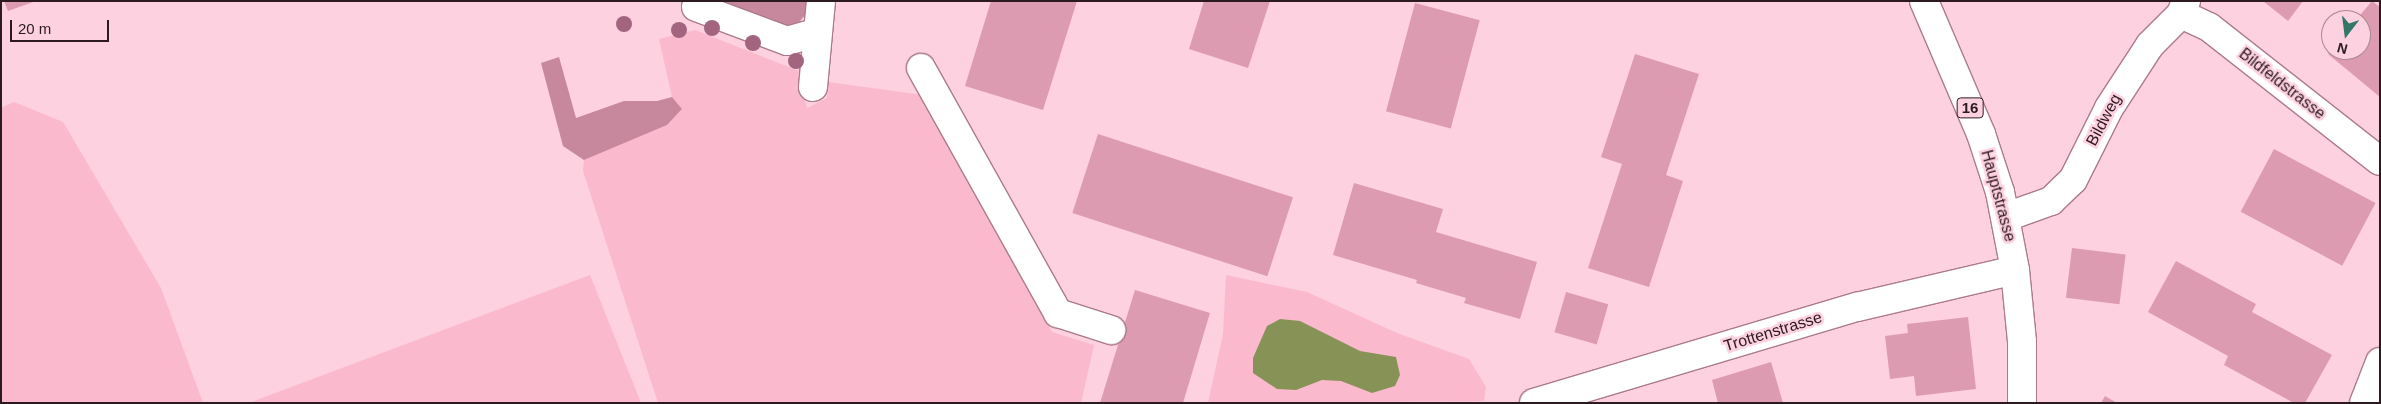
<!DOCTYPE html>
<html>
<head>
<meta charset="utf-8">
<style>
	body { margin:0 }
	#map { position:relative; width:2381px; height:404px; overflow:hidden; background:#fdd1df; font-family:Arial,sans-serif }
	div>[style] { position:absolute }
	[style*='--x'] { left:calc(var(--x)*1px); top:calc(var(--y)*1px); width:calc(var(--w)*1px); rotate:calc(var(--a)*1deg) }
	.green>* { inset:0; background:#fbb9ce }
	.forest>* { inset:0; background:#c7879d }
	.water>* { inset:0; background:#879257 }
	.building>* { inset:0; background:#dd9bb1; transform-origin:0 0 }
	.roads { filter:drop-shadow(1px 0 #ac7b8b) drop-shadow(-1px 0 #ac7b8b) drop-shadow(0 1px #ac7b8b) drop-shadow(0 -1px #ac7b8b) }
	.minor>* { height:28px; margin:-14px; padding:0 14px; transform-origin:14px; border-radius:14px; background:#fff }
	.major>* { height:28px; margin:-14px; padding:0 14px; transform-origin:14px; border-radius:14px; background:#fff }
	.trees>* { width:16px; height:16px; margin:-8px; border-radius:50%; background:#a2647f }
	span { translate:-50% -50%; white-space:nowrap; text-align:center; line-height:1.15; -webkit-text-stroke:5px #fdd1df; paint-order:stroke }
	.shield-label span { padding:1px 4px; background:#fdd1df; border:1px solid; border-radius:4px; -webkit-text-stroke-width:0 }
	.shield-label { font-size:15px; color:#2d1920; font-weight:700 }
	.street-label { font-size:16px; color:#2d1920 }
	.frame { position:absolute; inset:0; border:2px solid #2d1920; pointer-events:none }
	.north { position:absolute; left:2321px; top:10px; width:50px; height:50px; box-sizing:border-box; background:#fdd1df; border:1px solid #aa8793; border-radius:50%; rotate:195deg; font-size:14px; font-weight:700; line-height:20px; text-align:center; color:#2d1920 }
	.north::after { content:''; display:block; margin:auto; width:18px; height:22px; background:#337668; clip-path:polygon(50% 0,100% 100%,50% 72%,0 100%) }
	.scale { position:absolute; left:10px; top:20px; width:99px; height:22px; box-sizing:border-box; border:2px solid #2d1920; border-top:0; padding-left:6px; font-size:15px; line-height:18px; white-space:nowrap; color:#2d1920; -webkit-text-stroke:4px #fdd1df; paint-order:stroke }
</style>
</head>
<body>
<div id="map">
	<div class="green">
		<div style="clip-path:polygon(695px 30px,799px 71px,807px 108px,827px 98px,828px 82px,923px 95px,1052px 332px,1094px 345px,1081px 403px,658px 403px,583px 171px,584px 160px,667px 125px,682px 109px,672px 97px,659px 39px)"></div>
		<div style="clip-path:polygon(14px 102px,63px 122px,161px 288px,203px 403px,1px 403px,1px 108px)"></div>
		<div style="clip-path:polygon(590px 275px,641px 403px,249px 403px)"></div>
		<div style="clip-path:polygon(1226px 275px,1307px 292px,1397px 333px,1469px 359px,1486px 387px,1484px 401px,1208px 403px,1223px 334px)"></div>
	</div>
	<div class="forest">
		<div style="clip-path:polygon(704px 1px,807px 1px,806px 14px,790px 33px)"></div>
		<div style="clip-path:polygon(559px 57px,576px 118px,624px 101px,657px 101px,672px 97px,682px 109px,667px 125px,584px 160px,563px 146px,541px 63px)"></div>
	</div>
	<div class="water">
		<div style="clip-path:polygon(1280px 319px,1300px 321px,1360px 351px,1396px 357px,1400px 375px,1395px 386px,1372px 393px,1341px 381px,1322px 380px,1296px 390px,1277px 389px,1253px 373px,1253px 358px,1267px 326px)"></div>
	</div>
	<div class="building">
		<div style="clip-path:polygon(4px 1px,36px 1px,8px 11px)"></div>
		<div style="clip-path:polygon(991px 1px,1077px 1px,1043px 110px,965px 86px)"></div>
		<div style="clip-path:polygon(1204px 1px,1270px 1px,1248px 68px,1189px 49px)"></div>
		<div style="clip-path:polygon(2263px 1px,2303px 1px,2288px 21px)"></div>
		<div style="clip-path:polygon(2372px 1px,2380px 7px,2380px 97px,2328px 54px,2331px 50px,2361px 50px,2361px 20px,2356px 20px)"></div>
		<div style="left:1415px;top:3px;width:67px;height:112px;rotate:15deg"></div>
		<div style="clip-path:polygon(1635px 54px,1699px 74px,1666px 175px,1683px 181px,1649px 287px,1588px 268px,1622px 164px,1601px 157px)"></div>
		<div style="left:1098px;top:134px;width:205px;height:83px;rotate:18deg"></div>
		<div style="left:2274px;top:149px;width:115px;height:71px;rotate:28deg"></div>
		<div style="clip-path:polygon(1354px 183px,1443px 209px,1436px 232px,1537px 262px,1520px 319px,1464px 303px,1466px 298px,1416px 283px,1417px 280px,1333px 255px)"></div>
		<div style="left:2072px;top:248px;width:54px;height:50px;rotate:7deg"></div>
		<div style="clip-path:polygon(2176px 261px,2256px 304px,2252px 312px,2332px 355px,2305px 403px,2294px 403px,2224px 365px,2228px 356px,2148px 312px)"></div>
		<div style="clip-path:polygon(1135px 290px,1210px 313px,1183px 403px,1100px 403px)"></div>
		<div style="left:1566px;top:292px;width:44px;height:42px;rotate:16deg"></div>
		<div style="clip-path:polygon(1968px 317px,1976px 389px,1916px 396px,1914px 376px,1890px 379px,1885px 336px,1908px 333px,1907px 324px)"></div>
		<div style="clip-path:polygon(1771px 362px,1783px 403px,1718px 403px,1712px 380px)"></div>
		<div style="clip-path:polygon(2105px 396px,2117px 403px,2101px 403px)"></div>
	</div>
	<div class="roads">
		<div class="minor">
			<div style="--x:696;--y:7;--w:97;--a:20.5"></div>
			<div style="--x:787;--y:41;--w:32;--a:-16"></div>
			<div style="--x:2181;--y:14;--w:31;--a:25"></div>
			<div style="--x:2209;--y:27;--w:217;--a:38.1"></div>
			<div style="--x:921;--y:68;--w:281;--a:60.8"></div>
			<div style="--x:1058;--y:313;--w:56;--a:17.8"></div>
			<div style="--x:813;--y:87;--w:86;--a:-84.7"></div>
			<div style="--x:2006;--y:217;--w:48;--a:-19.6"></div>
			<div style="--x:2051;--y:201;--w:30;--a:-44"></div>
			<div style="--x:2073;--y:180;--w:80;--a:-63.4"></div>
			<div style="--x:2109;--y:108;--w:75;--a:-56.9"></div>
			<div style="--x:2150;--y:45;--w:44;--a:-45"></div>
			<div style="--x:2181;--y:14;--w:14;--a:-69"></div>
			<div style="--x:1534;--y:403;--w:337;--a:-16.6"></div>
			<div style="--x:1857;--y:307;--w:162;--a:-13.2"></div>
			<div style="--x:2364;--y:403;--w:44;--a:-68.7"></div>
		</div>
		<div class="major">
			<div style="--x:1924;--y:1;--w:145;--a:66.8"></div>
			<div style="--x:1981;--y:134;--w:61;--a:71.9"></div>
			<div style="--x:2000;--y:192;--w:79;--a:79.1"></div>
			<div style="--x:2015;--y:270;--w:72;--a:84.4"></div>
			<div style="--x:2022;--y:342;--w:61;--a:90"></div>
		</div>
	</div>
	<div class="trees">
		<div style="left:624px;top:24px"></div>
		<div style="left:712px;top:28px"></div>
		<div style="left:679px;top:30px"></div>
		<div style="left:753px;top:43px"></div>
		<div style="left:796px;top:61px"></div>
	</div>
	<div class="shield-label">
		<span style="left:1970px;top:108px">16</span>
	</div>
	<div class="street-label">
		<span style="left:2282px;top:84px;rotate:38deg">Bildfeldstrasse</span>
		<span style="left:2104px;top:120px;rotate:-62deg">Bildweg</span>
		<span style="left:1998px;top:196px;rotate:75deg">Hauptstrasse</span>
		<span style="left:1773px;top:332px;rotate:-17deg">Trottenstrasse</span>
	</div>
	<div class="frame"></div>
	<div class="north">N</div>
	<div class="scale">20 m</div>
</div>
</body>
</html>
